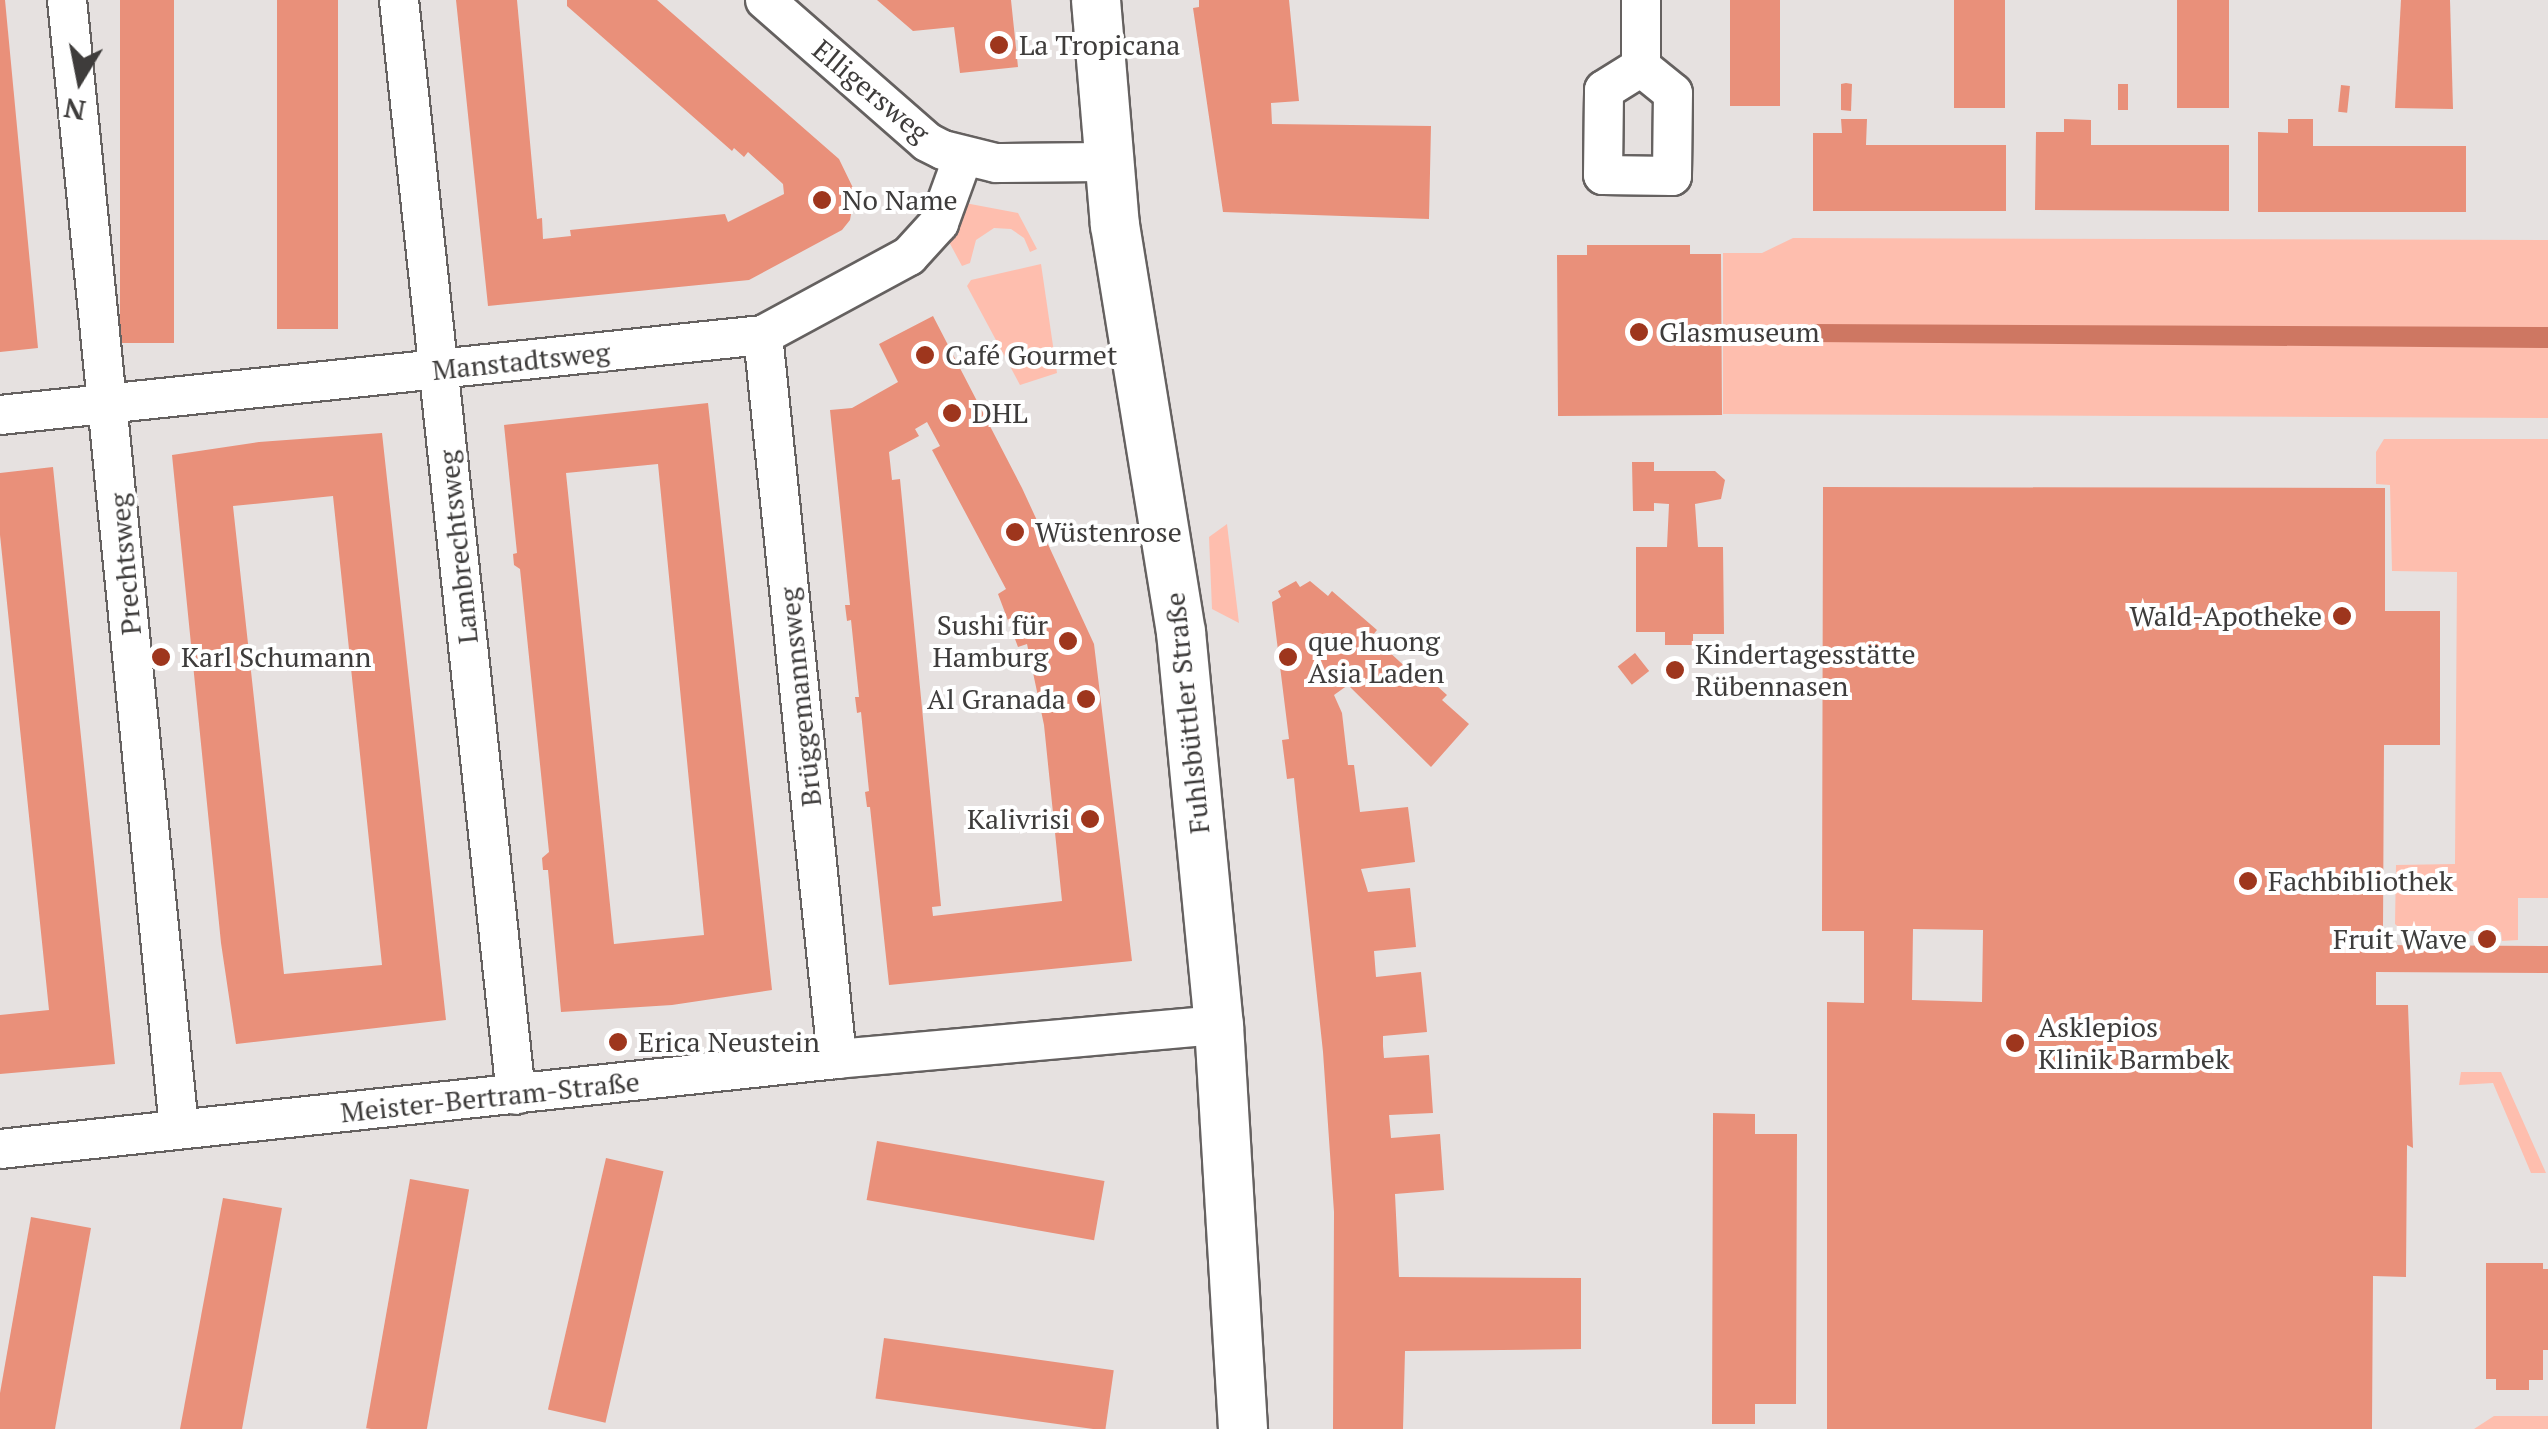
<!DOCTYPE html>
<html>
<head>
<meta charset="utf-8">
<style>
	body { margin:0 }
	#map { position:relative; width:2548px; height:1429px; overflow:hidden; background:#e6e1e0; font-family:"PT Serif",serif }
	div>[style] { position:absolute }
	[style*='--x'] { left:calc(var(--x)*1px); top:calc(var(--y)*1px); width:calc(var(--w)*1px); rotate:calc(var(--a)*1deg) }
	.green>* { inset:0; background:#febeae }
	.water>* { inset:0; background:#ce7762 }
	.building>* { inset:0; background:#e9907a; transform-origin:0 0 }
	.roads { filter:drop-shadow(2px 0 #656160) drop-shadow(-2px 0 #656160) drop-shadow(0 2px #656160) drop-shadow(0 -2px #656160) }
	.minor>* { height:38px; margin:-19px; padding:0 19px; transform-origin:19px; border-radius:19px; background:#fff }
	.major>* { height:48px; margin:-24px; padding:0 24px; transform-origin:24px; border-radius:24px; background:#fff }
	.dots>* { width:28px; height:28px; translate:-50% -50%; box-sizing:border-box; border:5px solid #fff; border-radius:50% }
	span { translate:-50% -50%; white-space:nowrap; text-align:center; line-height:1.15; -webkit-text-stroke:8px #fff; paint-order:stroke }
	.poi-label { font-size:28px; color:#3e3c3b }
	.left { translate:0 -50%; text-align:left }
	.right { translate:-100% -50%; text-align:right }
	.street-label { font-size:28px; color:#3e3c3b }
	.north { position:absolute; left:30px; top:30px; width:100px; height:100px; -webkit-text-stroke:8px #fff; paint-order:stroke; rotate:190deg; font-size:28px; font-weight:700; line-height:40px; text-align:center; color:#3e3c3b }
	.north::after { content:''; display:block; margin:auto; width:35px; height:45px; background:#3e3c3b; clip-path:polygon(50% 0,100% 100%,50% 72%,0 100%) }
</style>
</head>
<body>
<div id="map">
	<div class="green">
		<div style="clip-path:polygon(965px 203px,1018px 213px,1037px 249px,1030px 252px,1024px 238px,1011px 229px,994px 228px,976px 240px,970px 263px,962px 266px,948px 240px)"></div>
		<div style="clip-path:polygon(1793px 238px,2548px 240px,2548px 418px,1723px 414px,1723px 253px,1762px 253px)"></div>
		<div style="clip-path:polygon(1041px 264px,1057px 373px,1020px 385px,967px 286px,971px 280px)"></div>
		<div style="clip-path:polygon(2384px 439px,2548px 439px,2548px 898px,2518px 898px,2518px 940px,2502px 941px,2501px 932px,2469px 931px,2468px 940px,2436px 940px,2436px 931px,2403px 931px,2395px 924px,2396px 865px,2455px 864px,2457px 572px,2392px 571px,2390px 485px,2376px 484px,2376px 452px)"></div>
		<div style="clip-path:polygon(1227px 524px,1239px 623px,1212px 609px,1209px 537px)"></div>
		<div style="clip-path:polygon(2461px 1072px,2501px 1072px,2546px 1173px,2531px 1173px,2493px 1083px,2459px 1085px)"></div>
		<div style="clip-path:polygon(2494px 1416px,2548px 1416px,2548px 1429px,2474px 1429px)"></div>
	</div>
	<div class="water">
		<div style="clip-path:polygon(1811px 324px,2548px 327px,2548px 348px,1811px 342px)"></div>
	</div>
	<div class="building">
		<div style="clip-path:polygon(0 0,5px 0,38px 348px,0 352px)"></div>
		<div style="left:120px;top:0;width:54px;height:343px"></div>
		<div style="left:277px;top:0;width:61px;height:329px"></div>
		<div style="clip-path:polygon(456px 0,517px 0,537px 219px,542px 218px,543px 239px,571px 236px,570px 230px,725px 214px,728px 222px,784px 194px,783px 184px,748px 152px,744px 157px,734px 148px,732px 151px,567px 6px,567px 0,657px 0,839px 159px,855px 192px,850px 220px,842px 230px,749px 280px,488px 306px)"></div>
		<div style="clip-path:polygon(877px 0,1011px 0,1018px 67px,960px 73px,954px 27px,913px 31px)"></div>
		<div style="clip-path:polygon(1199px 0,1289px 0,1299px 101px,1271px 103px,1272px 124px,1431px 126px,1429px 219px,1223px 212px,1193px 8px,1199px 7px)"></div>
		<div style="left:1730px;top:0;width:50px;height:106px"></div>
		<div style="left:1954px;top:0;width:51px;height:108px"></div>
		<div style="left:2177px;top:0;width:52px;height:108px"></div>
		<div style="clip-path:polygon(2401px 0,2450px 0,2453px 109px,2395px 108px)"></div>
		<div style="clip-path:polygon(1846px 83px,1852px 84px,1851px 111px,1841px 110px,1841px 84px)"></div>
		<div style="left:2118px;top:84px;width:10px;height:26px"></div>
		<div style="left:2341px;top:85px;width:9px;height:27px;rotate:6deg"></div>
		<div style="clip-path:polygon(1841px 119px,1867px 119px,1866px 145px,2006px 145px,2006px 211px,1813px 211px,1813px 133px,1842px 133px)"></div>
		<div style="clip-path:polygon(2064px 119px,2091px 120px,2091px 145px,2229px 145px,2229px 211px,2035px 210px,2036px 132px,2064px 132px)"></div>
		<div style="clip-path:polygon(2288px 119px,2313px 119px,2313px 146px,2466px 146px,2466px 212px,2258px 212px,2258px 132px,2288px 133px)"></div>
		<div style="clip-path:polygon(1587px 245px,1690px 245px,1690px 254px,1721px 254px,1722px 415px,1558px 416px,1557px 255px,1587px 255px)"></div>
		<div style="clip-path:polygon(evenodd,933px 316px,1022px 488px,1094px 644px,1132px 961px,889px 985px,870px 807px,867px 807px,865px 792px,869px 791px,861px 712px,857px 713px,855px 697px,859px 697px,851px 620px,847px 621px,845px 605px,850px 605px,830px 410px,852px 408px,898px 382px,879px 344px,933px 316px,927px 422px,940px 446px,932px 450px,1006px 589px,998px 594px,1018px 647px,1027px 644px,1044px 725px,1062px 901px,933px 916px,932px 907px,941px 906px,900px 479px,892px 480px,889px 452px,919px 436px,915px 429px,927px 422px)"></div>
		<div style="clip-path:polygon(evenodd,708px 403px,772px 990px,672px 1005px,561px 1012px,548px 870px,543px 870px,542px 858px,549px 852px,520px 569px,514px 565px,513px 554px,517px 553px,504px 425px,708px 403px,658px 464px,704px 935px,614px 944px,566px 473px,658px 464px)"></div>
		<div style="clip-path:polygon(evenodd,382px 433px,446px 1020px,236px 1044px,221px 943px,172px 455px,259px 442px,382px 433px,333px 496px,382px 965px,284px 974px,233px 506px,333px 496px)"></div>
		<div style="clip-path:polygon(1632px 462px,1654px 462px,1654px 471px,1715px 471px,1725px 480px,1721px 499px,1695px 504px,1698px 547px,1723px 547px,1724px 634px,1693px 634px,1693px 645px,1665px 645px,1665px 632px,1636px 632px,1636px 547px,1667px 547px,1669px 504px,1654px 503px,1654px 511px,1633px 511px)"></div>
		<div style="clip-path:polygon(53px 467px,115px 1064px,0 1074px,0 1015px,49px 1010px,0 535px,0 473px)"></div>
		<div style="clip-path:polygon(evenodd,1823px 487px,2385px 488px,2385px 611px,2440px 611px,2440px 745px,2384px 745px,2383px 928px,2376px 929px,2376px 945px,2548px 946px,2548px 973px,2376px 972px,2376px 1005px,2408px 1005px,2413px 1148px,2407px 1145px,2406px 1277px,2373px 1276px,2372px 1429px,1827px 1429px,1827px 1002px,1864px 1003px,1864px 931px,1822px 931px,1823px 487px,1913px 929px,1983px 930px,1982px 1002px,1912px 1000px,1913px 929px)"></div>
		<div style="clip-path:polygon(1296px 581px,1300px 587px,1310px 581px,1328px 596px,1332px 591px,1377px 630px,1372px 636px,1399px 661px,1413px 674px,1418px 669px,1447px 695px,1442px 700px,1469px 724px,1431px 767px,1348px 685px,1334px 695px,1342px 713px,1348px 765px,1354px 765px,1360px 812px,1408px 807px,1415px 862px,1361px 869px,1368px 892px,1410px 888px,1416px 947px,1374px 951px,1376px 977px,1421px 972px,1427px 1032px,1383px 1036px,1383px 1046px,1384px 1058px,1429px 1055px,1433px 1113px,1389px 1115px,1391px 1138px,1440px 1134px,1444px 1190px,1395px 1194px,1399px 1277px,1581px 1278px,1581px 1349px,1405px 1351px,1403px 1429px,1333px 1429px,1334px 1212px,1323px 1052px,1296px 798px,1294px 778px,1287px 779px,1282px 740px,1289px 739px,1272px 602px,1281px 597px,1278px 591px)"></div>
		<div style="left:1635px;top:653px;width:23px;height:22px;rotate:52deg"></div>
		<div style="clip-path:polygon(1713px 1113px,1755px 1114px,1755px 1134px,1797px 1134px,1796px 1404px,1755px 1404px,1755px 1424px,1712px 1424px)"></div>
		<div style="left:877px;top:1141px;width:231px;height:60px;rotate:10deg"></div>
		<div style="left:606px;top:1158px;width:59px;height:258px;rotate:13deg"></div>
		<div style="left:410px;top:1179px;width:60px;height:253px;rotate:10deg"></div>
		<div style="clip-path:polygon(223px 1198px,282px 1208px,267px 1292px,242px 1429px,180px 1429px)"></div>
		<div style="clip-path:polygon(31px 1217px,91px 1228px,55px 1429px,0 1429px,0 1393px)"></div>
		<div style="clip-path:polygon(2486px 1263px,2543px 1263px,2543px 1269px,2548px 1269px,2548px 1350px,2543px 1350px,2543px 1380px,2529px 1380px,2529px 1390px,2496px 1390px,2496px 1379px,2486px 1379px)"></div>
		<div style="left:884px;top:1338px;width:232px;height:61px;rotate:8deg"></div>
	</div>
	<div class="roads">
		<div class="minor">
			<div style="--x:67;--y:0;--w:1134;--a:84.33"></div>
			<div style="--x:399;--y:0;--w:1101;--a:83.9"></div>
			<div style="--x:765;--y:0;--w:215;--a:41.2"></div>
			<div style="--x:927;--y:142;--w:18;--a:27"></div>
			<div style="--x:943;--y:150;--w:55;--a:13.8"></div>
			<div style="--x:996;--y:163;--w:112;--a:-0.5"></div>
			<div style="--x:1641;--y:67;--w:41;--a:39.1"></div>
			<div style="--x:1673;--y:93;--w:83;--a:90.7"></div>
			<div style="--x:1672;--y:176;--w:69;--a:-179.2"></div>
			<div style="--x:1603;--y:175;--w:85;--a:-89.3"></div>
			<div style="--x:1604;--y:90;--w:44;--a:-31.9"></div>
			<div style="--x:1641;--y:67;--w:67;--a:-90"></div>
			<div style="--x:763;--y:335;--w:728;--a:84.16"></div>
			<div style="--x:0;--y:415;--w:767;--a:-5.99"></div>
			<div style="--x:763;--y:335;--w:166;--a:-28.4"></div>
			<div style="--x:909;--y:256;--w:45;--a:-47.7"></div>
			<div style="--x:939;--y:223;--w:70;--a:-70"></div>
			<div style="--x:0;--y:1149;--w:842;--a:-6.14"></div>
			<div style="--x:837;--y:1059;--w:384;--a:-5.1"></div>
		</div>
		<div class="major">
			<div style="--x:1096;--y:0;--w:226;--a:85.2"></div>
			<div style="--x:1115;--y:225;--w:412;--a:80.8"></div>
			<div style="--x:1181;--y:632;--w:395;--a:84.5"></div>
			<div style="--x:1219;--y:1025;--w:405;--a:86.6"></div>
		</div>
	</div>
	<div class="dots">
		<div style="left:999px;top:45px;background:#9e361d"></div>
		<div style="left:822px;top:200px;background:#9e361d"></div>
		<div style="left:1639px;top:332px;background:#9e361d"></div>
		<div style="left:925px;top:355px;background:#9e361d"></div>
		<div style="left:952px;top:413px;background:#9e361d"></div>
		<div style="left:1015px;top:532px;background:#9e361d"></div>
		<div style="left:2342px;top:616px;background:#9e361d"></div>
		<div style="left:1068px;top:641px;background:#9e361d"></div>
		<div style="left:161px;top:657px;background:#9e361d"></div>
		<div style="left:1288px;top:657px;background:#9e361d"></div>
		<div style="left:1675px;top:670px;background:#9e361d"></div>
		<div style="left:1086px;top:699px;background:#9e361d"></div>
		<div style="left:1090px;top:819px;background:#9e361d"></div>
		<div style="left:2248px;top:881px;background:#9e361d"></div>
		<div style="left:2487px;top:939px;background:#9e361d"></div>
		<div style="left:618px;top:1042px;background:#9e361d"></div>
		<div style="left:2015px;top:1043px;background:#9e361d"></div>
	</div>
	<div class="poi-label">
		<span class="left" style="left:1019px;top:45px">La Tropicana</span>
		<span class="left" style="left:842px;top:200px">No Name</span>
		<span class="left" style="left:1659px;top:332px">Glasmuseum</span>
		<span class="left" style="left:945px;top:355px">Café Gourmet</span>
		<span class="left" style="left:972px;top:413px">DHL</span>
		<span class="left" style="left:1035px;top:532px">Wüstenrose</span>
		<span class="right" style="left:2322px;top:616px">Wald-Apotheke</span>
		<span class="right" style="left:1048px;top:641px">Sushi für<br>Hamburg</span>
		<span class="left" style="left:1308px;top:657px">que huong<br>Asia Laden</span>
		<span class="left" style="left:1695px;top:670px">Kindertagesstätte<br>Rübennasen</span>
		<span class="left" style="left:181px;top:657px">Karl Schumann</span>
		<span class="right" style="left:1066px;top:699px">Al Granada</span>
		<span class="right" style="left:1070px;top:819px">Kalivrisi</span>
		<span class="left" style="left:2268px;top:881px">Fachbibliothek</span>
		<span class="right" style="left:2467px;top:939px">Fruit Wave</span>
		<span class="left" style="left:2038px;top:1043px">Asklepios<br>Klinik Barmbek</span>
		<span class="left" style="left:638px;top:1042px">Erica Neustein</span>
	</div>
	<div class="street-label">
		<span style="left:871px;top:91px;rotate:40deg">Elligersweg</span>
		<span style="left:521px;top:361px;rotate:-6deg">Manstadtsweg</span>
		<span style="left:458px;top:547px;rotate:-96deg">Lambrechtsweg</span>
		<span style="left:125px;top:564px;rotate:-95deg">Prechtsweg</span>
		<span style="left:800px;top:697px;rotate:-96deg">Brüggemannsweg</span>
		<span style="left:1187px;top:713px;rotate:-96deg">Fuhlsbüttler Straße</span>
		<span style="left:490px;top:1097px;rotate:-6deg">Meister-Bertram-Straße</span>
	</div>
	<div class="north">N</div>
</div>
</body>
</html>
